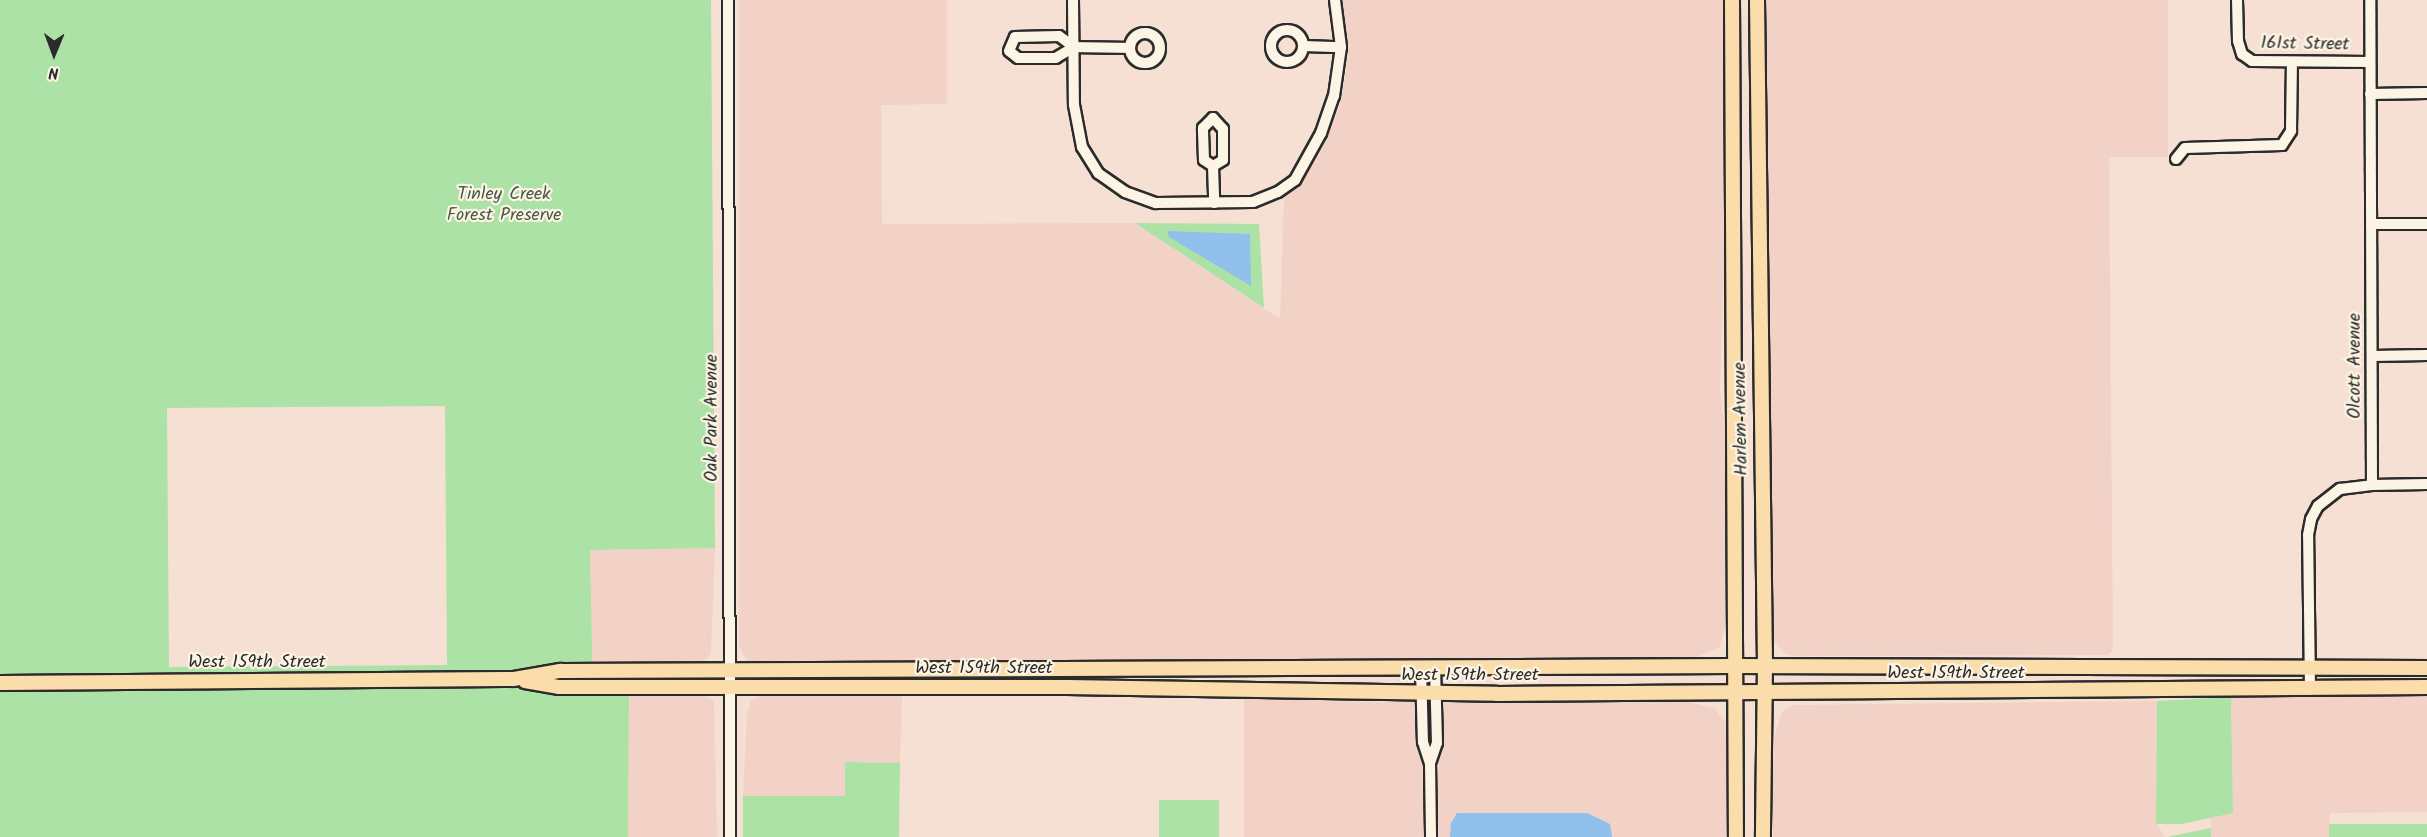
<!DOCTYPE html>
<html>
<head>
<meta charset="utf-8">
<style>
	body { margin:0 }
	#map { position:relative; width:2427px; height:837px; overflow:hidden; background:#f6e0d3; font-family:Kalam,sans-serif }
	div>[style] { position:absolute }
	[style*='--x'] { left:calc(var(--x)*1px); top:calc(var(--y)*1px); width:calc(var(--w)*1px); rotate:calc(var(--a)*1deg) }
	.built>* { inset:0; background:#f2d1c7 }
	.green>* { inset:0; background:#ace2a5; transform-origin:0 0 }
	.water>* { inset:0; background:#92c0ec }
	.roads { filter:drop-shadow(2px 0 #2b2b2b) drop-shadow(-2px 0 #2b2b2b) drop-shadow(0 2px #2b2b2b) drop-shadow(0 -2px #2b2b2b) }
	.minor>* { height:10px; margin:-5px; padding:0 5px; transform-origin:5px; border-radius:5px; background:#fcf5e5 }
	.minor>.ring { margin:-5px; padding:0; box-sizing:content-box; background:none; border:10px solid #fcf5e5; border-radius:50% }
	.major>* { height:14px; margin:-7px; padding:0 7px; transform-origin:7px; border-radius:7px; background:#fbddab }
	span { translate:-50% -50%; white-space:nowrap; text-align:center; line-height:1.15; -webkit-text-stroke:4.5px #fcf5e5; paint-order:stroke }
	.street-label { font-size:18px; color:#2b2b2b }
	.park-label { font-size:18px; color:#4b594a }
	.north { position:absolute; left:24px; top:24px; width:60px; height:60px; -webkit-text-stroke:4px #fcf5e5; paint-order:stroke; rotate:181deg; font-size:16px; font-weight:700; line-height:24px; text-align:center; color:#2b2b2b }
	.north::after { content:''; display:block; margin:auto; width:21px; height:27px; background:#2b2b2b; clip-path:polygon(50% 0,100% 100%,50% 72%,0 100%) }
</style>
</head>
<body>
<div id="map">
	<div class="built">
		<div style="clip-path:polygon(739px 0,947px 0,947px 104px,881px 105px,882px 224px,1135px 223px,1280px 319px,1284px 197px,1306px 176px,1323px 148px,1341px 103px,1348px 57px,1343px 0,1723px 0,1724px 258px,1720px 390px,1726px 439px,1728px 612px,1720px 647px,1692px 659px,1646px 660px,755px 666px,748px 663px,739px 646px)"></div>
		<div style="clip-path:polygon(1766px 0,2168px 0,2168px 157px,2109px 157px,2113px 650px,2108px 655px,1799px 656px,1787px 655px,1773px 641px,1770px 619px)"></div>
		<div style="clip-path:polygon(715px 548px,711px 653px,706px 660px,690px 665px,592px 667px,590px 550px)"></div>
		<div style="clip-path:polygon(2427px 693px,2427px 812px,2330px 813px,2329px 837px,2211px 837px,2210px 815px,2233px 813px,2231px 697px)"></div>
		<div style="clip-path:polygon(629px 694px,696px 693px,714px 700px,717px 837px,628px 837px)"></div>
		<div style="clip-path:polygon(763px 694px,902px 695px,900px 763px,846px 762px,845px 796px,743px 796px,747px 714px,751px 701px)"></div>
		<div style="clip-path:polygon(1244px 697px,1355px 702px,1689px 702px,1714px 708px,1727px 724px,1729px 837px,1244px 837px)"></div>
		<div style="clip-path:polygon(2157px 701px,2156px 823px,2165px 837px,1773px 837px,1772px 745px,1782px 712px,1793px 705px)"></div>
	</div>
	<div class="green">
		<div style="clip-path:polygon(evenodd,0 0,711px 0,715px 548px,590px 550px,593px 694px,629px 694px,628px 837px,0 837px,0 0,445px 406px,447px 665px,169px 667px,167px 408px,445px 406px)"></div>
		<div style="clip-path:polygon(1135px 223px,1259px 224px,1264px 308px)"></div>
		<div style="clip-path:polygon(2231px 697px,2233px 813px,2182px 824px,2156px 824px,2157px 701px)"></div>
		<div style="clip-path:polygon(845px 762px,900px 763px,899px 837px,743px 837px,743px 796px,845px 796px)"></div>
		<div style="left:1219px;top:800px;width:37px;height:60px;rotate:90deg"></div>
		<div style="left:2329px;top:824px;width:98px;height:13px"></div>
		<div style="clip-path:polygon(2211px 828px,2211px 837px,2167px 837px)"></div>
	</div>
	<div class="water">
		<div style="clip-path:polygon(1167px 231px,1250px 234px,1251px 286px,1169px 237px)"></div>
		<div style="clip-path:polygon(1457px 813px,1587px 813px,1610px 824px,1612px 837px,1450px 837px,1451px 823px)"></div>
	</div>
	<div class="roads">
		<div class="minor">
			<div style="--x:728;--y:0;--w:837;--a:89.86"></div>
			<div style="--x:1073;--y:0;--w:105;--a:89.5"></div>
			<div style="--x:1074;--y:105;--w:43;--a:79.2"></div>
			<div style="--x:1082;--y:147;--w:31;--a:58"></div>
			<div style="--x:1098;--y:173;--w:33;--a:35"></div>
			<div style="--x:1125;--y:192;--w:33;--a:20"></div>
			<div style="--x:1156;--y:203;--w:97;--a:-0.6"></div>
			<div style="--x:1253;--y:202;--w:27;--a:-22"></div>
			<div style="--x:1278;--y:192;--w:21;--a:-35"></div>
			<div style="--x:1295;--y:180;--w:54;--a:-61"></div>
			<div style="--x:1321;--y:133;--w:39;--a:-71"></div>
			<div style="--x:1334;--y:96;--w:49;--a:-81.9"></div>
			<div style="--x:1341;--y:47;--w:47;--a:-97.3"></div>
			<div style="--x:2237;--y:0;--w:41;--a:88.6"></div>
			<div style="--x:2238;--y:41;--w:14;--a:73"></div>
			<div style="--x:2242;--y:54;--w:12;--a:35"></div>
			<div style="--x:2252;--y:61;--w:118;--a:0.5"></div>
			<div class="ring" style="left:1271px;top:30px;width:22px;height:22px"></div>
			<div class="ring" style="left:1130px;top:33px;width:20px;height:20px"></div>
			<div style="--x:1059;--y:36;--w:19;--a:36"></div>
			<div style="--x:1074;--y:47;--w:21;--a:149"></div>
			<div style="--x:1056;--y:58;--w:38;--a:180"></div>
			<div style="--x:1018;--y:58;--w:11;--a:-142"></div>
			<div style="--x:1009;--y:51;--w:15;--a:-67"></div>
			<div style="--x:1015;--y:37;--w:44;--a:-1.3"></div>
			<div style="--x:1303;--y:46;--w:38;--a:2"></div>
			<div style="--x:1074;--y:47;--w:55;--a:1"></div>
			<div style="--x:2370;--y:94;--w:57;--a:-1"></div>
			<div style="--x:1213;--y:118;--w:15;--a:48"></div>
			<div style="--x:1223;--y:129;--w:31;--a:90"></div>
			<div style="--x:1223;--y:160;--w:12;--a:149"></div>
			<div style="--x:1213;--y:166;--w:11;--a:-146"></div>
			<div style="--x:1204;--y:160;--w:32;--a:-92"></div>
			<div style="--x:1203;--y:128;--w:14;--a:-45"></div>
			<div style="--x:2176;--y:159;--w:14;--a:-51"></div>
			<div style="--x:2185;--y:148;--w:97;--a:-1.8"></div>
			<div style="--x:2282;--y:145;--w:17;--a:-57"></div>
			<div style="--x:2291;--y:131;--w:68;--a:-89.2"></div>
			<div style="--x:1213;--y:166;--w:37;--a:88"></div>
			<div style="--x:2372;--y:224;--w:55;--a:0"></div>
			<div style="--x:2373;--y:356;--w:54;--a:-1.1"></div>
			<div style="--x:2372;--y:485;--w:55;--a:-1"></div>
			<div style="--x:1421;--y:668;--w:74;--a:88.5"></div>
			<div style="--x:1423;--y:742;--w:22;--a:72"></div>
			<div style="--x:1430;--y:763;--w:74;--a:89.2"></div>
			<div style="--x:2310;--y:690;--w:155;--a:-90.7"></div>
			<div style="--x:2308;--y:535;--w:16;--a:-79"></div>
			<div style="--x:2311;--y:519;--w:15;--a:-62"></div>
			<div style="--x:2318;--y:506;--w:28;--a:-38"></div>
			<div style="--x:2340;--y:489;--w:32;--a:-7"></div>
			<div style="--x:2372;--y:485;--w:485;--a:-90.2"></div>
			<div style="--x:1430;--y:763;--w:21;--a:-71"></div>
			<div style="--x:1437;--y:743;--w:75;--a:-91.5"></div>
		</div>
		<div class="major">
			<div style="--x:1732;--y:0;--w:837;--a:89.73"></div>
			<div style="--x:1757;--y:0;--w:666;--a:89.31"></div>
			<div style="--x:1765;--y:666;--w:171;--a:90.7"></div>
			<div style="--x:525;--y:681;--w:35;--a:10"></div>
			<div style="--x:559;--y:687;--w:508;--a:0"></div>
			<div style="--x:1067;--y:687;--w:430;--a:0.9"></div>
			<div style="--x:1497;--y:694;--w:930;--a:-0.43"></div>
			<div style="--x:0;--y:683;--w:514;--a:-0.45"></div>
			<div style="--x:514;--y:679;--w:47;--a:-9.9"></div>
			<div style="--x:560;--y:671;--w:1173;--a:-0.24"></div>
			<div style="--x:1733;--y:666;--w:694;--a:0.17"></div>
		</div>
	</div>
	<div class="street-label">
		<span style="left:2305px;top:45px;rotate:1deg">161st Street</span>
		<span style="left:2356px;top:366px;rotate:-90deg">Olcott Avenue</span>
		<span style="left:713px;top:418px;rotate:-90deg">Oak Park Avenue</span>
		<span style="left:1742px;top:419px;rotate:-91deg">Harlem Avenue</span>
		<span style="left:257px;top:663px">West 159th Street</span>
		<span style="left:984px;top:669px">West 159th Street</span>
		<span style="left:1956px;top:674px">West 159th Street</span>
		<span style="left:1470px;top:676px">West 159th Street</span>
	</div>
	<div class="park-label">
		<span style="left:504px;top:206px">Tinley Creek<br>Forest Preserve</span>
	</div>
	<div class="north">N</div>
</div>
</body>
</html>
